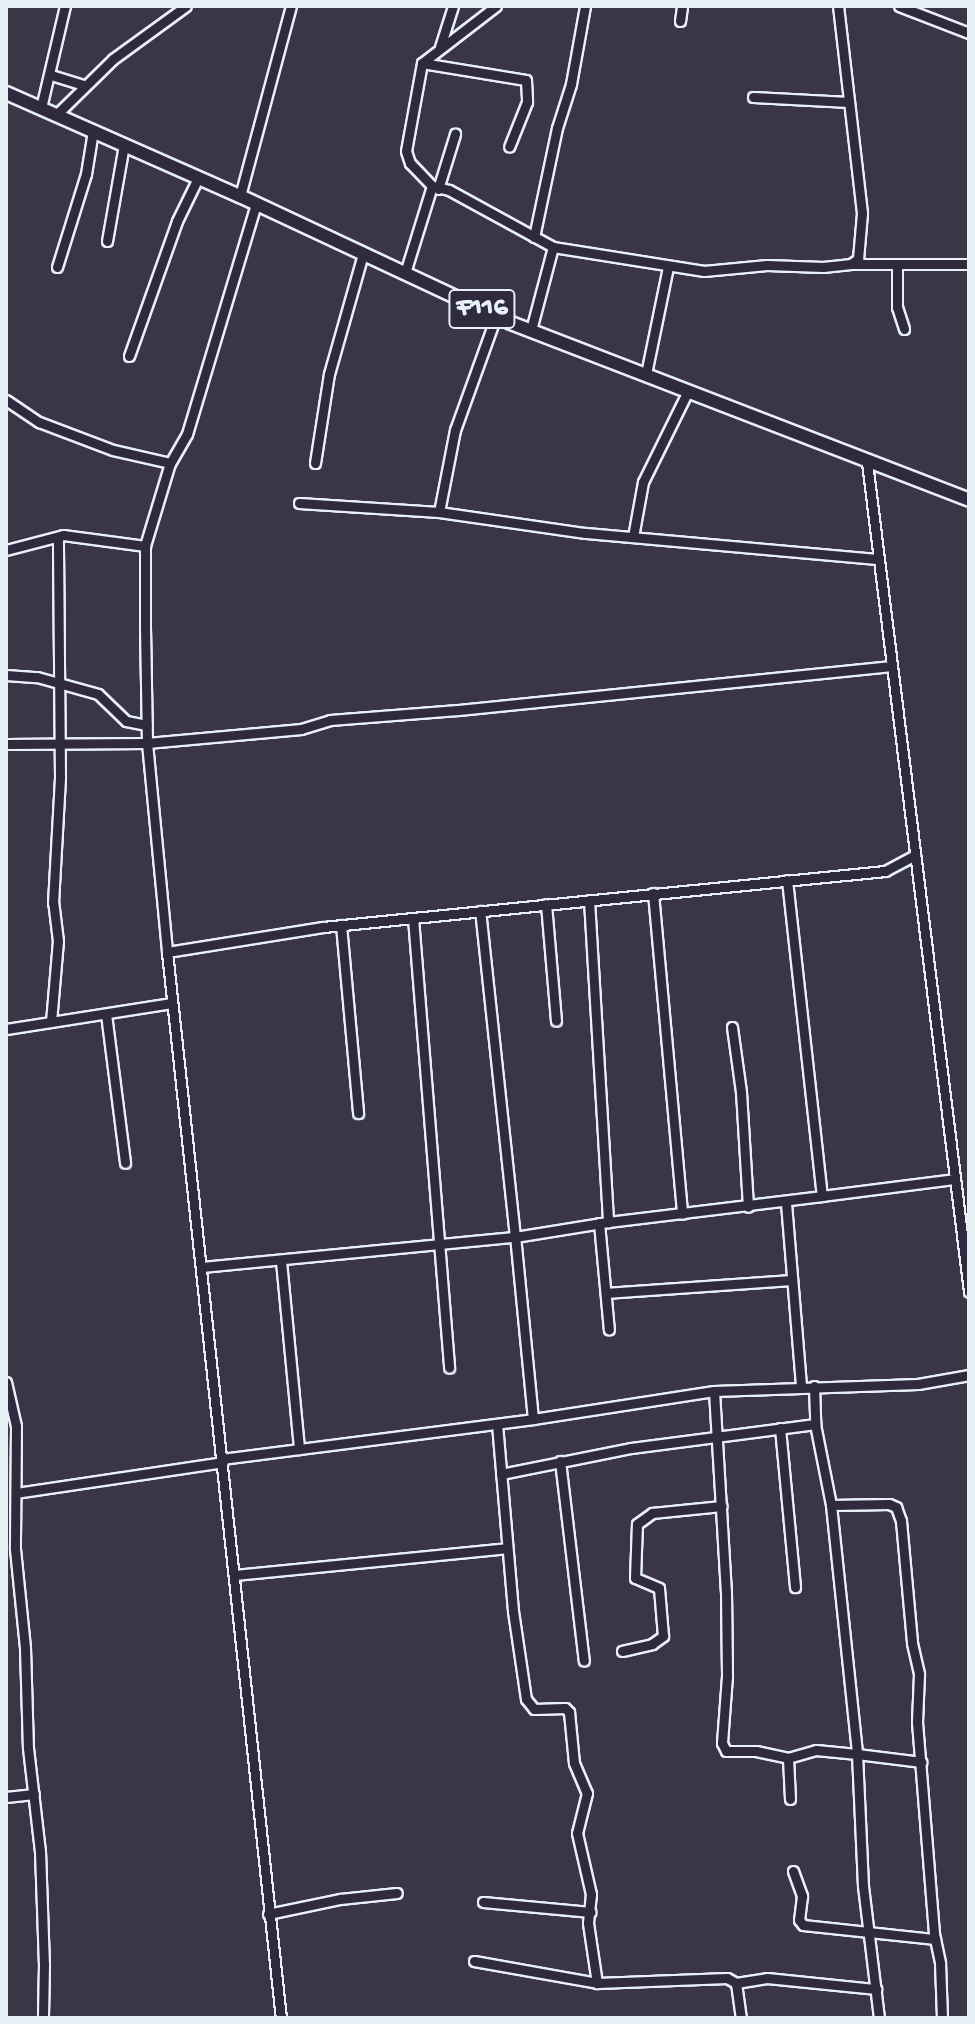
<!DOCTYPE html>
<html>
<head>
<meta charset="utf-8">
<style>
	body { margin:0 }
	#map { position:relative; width:975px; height:2024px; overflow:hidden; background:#3a3648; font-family:"Gochi Hand",sans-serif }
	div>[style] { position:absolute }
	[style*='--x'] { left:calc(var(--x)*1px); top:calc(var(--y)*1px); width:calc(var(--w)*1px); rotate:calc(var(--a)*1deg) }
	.roads { filter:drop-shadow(2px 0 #e8f1f8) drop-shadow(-2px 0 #e8f1f8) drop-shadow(0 2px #e8f1f8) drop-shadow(0 -2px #e8f1f8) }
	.minor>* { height:9px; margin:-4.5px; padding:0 4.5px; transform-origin:4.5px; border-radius:4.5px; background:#2f2a3d }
	.major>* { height:12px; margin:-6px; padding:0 6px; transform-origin:6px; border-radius:6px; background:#2f2a3d }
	span { translate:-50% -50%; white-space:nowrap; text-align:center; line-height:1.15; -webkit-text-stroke:8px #2f2a3d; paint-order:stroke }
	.shield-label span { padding:2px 6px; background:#2f2a3d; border:2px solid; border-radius:6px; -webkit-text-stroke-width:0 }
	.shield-label { font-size:28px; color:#e8f1f8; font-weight:700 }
	.frame { position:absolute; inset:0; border:8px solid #e8f1f8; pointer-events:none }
</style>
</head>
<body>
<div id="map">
	<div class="roads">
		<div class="minor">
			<div style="--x:496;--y:6;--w:93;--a:142.4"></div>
			<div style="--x:422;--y:63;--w:89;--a:100.3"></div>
			<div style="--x:406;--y:151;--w:13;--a:72"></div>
			<div style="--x:410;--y:163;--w:32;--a:46"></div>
			<div style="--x:432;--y:186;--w:17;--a:13"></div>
			<div style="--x:449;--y:190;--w:119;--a:28.7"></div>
			<div style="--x:553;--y:247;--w:153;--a:9"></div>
			<div style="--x:704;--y:271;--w:63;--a:-5.4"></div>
			<div style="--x:767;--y:265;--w:56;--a:2"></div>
			<div style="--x:823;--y:267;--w:28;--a:-6"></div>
			<div style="--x:851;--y:264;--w:9;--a:-36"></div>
			<div style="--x:858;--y:259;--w:46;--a:-85"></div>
			<div style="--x:862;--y:213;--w:208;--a:-96.6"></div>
			<div style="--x:899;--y:6;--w:75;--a:21.1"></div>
			<div style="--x:680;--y:21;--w:15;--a:-82"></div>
			<div style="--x:440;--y:47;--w:43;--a:-72.4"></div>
			<div style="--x:422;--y:63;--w:105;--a:9.3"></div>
			<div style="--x:526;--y:80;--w:22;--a:87"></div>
			<div style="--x:527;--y:102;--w:48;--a:111.8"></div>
			<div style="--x:51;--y:75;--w:34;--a:17"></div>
			<div style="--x:753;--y:97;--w:96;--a:3"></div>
			<div style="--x:41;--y:108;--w:105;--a:-76.8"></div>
			<div style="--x:56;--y:115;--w:80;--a:-44.5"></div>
			<div style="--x:113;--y:59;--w:90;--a:-36"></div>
			<div style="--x:438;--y:189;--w:58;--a:-72.8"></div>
			<div style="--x:240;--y:196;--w:197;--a:-75"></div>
			<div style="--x:256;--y:204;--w:240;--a:106.7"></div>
			<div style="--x:187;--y:434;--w:34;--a:120"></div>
			<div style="--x:170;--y:463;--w:87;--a:106.8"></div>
			<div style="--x:145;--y:546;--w:81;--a:90"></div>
			<div style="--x:145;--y:627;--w:116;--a:89"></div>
			<div style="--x:147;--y:743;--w:210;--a:84.5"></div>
			<div style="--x:167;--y:952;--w:1072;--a:83.9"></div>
			<div style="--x:534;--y:237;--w:111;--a:-78.1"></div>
			<div style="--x:557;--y:128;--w:46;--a:-72.3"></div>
			<div style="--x:571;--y:84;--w:79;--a:-79.8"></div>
			<div style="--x:107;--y:241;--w:97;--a:-80"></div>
			<div style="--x:852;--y:264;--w:117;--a:0"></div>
			<div style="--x:897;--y:264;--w:43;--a:90"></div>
			<div style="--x:897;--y:307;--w:23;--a:72"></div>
			<div style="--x:57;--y:267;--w:97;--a:-72.7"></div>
			<div style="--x:86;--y:174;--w:44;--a:-80.8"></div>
			<div style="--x:405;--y:273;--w:91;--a:-72.8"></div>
			<div style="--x:531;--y:330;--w:86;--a:-75.2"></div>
			<div style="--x:129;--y:356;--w:143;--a:-70.4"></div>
			<div style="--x:177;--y:221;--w:48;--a:-64"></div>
			<div style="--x:646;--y:374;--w:109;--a:-78.4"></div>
			<div style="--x:6;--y:400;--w:40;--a:34"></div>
			<div style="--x:39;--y:422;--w:79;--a:20.7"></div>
			<div style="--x:113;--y:450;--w:58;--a:12.8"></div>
			<div style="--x:867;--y:462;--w:836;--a:82.99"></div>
			<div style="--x:315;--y:463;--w:90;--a:-81.1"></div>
			<div style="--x:329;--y:374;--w:125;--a:-74.2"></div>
			<div style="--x:299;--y:503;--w:140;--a:3.7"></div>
			<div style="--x:439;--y:512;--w:148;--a:8.2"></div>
			<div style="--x:585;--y:533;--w:294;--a:5.1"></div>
			<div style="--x:439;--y:512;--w:84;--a:-79"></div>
			<div style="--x:455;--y:430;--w:121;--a:-70.2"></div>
			<div style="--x:633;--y:537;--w:56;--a:-79.7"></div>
			<div style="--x:643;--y:482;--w:102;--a:-63.7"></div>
			<div style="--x:6;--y:550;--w:59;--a:-14.7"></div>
			<div style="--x:63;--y:535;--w:83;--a:7.6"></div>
			<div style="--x:6;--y:675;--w:31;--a:4"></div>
			<div style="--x:37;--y:677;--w:63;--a:15.6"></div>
			<div style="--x:98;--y:694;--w:39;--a:44"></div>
			<div style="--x:126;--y:721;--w:21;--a:11"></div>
			<div style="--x:6;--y:744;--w:141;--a:-0.4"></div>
			<div style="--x:147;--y:743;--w:155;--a:-5.2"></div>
			<div style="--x:301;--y:729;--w:30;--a:-17"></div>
			<div style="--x:330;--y:720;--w:128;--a:-4.5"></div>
			<div style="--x:458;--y:710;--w:434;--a:-5.8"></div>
			<div style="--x:787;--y:880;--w:318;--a:83.7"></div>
			<div style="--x:822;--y:1196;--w:134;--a:-7.3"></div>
			<div style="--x:653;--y:893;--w:322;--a:84.8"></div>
			<div style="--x:589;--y:900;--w:323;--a:86.6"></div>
			<div style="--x:546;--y:904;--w:117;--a:85.1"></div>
			<div style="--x:413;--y:918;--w:451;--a:85.4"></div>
			<div style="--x:341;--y:925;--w:189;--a:84.8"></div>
			<div style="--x:167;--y:952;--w:158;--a:-9.1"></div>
			<div style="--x:323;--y:927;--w:565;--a:-5.69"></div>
			<div style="--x:885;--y:871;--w:34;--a:-28"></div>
			<div style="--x:106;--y:1014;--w:150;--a:82.7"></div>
			<div style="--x:51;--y:1022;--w:81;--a:-85.1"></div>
			<div style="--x:58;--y:941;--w:38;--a:-97"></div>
			<div style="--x:53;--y:903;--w:127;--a:-86.8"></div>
			<div style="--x:60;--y:776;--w:239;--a:-90.5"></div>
			<div style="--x:732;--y:1027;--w:66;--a:82.1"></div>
			<div style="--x:741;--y:1092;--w:115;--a:86.5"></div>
			<div style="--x:6;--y:1029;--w:168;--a:-8.9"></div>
			<div style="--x:786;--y:1203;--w:185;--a:85.3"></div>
			<div style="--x:599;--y:1223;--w:107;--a:84.7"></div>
			<div style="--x:281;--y:1261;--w:189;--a:84.5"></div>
			<div style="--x:201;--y:1267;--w:315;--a:-5.5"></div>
			<div style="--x:515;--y:1237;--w:328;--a:-96.1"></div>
			<div style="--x:606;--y:1293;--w:185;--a:-4"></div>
			<div style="--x:6;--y:1382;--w:45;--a:77.2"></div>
			<div style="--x:16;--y:1426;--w:123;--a:90.5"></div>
			<div style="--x:15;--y:1549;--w:100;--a:84.2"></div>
			<div style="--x:25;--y:1648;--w:100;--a:88.3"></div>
			<div style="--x:28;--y:1748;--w:104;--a:83.4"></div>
			<div style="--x:40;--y:1851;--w:113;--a:88"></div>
			<div style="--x:44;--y:1964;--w:54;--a:91.1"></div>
			<div style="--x:814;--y:1386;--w:38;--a:88"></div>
			<div style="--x:815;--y:1424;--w:83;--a:78.8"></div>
			<div style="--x:831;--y:1505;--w:58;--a:-1"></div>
			<div style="--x:889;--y:1504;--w:8;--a:23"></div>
			<div style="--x:896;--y:1507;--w:15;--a:70"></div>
			<div style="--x:901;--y:1521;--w:122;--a:84.8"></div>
			<div style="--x:912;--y:1643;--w:32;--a:77"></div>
			<div style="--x:919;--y:1674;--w:48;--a:92.4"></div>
			<div style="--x:917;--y:1722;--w:213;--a:85.4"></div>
			<div style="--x:934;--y:1934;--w:30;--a:78"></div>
			<div style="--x:940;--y:1963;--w:55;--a:87.9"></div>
			<div style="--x:714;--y:1391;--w:201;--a:86.6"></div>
			<div style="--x:726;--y:1592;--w:84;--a:89.3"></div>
			<div style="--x:727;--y:1676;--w:67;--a:94.3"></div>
			<div style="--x:722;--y:1743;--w:9;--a:63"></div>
			<div style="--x:726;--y:1751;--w:30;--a:0"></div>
			<div style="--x:756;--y:1751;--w:33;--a:12"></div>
			<div style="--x:533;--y:1419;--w:183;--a:-95.6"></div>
			<div style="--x:515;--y:1237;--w:94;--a:-9.2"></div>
			<div style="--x:608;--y:1222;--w:216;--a:-6.9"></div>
			<div style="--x:497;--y:1424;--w:188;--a:85.1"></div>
			<div style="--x:513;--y:1611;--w:89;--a:81.6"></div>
			<div style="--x:526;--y:1699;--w:13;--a:51"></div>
			<div style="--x:534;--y:1709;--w:31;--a:-2"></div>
			<div style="--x:565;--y:1708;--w:6;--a:45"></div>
			<div style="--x:569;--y:1712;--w:51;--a:84.4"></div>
			<div style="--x:574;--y:1763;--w:33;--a:67"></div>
			<div style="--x:587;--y:1793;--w:41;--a:104"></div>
			<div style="--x:577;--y:1833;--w:63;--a:77.1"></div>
			<div style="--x:591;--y:1894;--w:29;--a:96"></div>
			<div style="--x:588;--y:1923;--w:61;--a:81.5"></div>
			<div style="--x:780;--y:1428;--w:160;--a:84.6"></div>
			<div style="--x:222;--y:1459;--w:314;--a:-7.3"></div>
			<div style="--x:533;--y:1419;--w:183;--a:-8.8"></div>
			<div style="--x:714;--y:1391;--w:204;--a:-2"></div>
			<div style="--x:918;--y:1384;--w:52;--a:-10"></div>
			<div style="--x:560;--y:1461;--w:201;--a:83.2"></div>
			<div style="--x:501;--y:1474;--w:133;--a:-11.3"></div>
			<div style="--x:631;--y:1448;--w:186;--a:-7.4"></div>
			<div style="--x:16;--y:1493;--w:209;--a:-8.5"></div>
			<div style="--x:831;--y:1505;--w:250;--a:84"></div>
			<div style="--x:857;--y:1754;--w:65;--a:7"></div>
			<div style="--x:234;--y:1575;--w:274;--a:-5.6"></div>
			<div style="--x:622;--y:1651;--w:31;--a:-13"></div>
			<div style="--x:652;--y:1644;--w:14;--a:-36"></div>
			<div style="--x:663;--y:1636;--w:48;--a:-94.8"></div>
			<div style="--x:659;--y:1588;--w:26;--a:-157"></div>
			<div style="--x:635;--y:1578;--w:54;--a:-87.9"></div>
			<div style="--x:637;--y:1524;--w:19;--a:-36"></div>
			<div style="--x:652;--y:1513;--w:70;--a:-5.7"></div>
			<div style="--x:6;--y:1797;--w:28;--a:-6"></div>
			<div style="--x:790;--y:1799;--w:41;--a:-92.8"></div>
			<div style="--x:788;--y:1758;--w:29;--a:-16"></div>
			<div style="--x:816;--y:1750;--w:41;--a:5.6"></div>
			<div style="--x:857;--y:1754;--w:132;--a:87.4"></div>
			<div style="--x:863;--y:1886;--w:133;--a:83.1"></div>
			<div style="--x:793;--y:1871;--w:27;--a:70"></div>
			<div style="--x:802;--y:1896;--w:24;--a:97"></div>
			<div style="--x:799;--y:1920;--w:6;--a:51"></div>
			<div style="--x:803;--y:1925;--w:133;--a:6.1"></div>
			<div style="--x:483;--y:1902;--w:108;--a:5.3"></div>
			<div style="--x:268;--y:1914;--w:74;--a:-11.8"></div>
			<div style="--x:340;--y:1899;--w:57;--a:-6"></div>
			<div style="--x:474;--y:1961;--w:125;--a:10.1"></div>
			<div style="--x:597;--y:1983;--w:130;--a:-2.2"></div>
			<div style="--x:727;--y:1978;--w:10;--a:29"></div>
			<div style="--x:736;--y:1983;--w:35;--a:82"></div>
			<div style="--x:736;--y:1983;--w:31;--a:-9"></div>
			<div style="--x:767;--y:1978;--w:110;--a:5.8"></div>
		</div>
		<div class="major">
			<div style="--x:6;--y:93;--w:256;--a:23.8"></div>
			<div style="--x:240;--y:196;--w:299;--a:25.1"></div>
			<div style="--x:511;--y:323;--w:491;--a:21.1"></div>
		</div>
	</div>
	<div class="shield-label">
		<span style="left:482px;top:309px">F116</span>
	</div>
	<div class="frame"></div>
</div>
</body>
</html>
